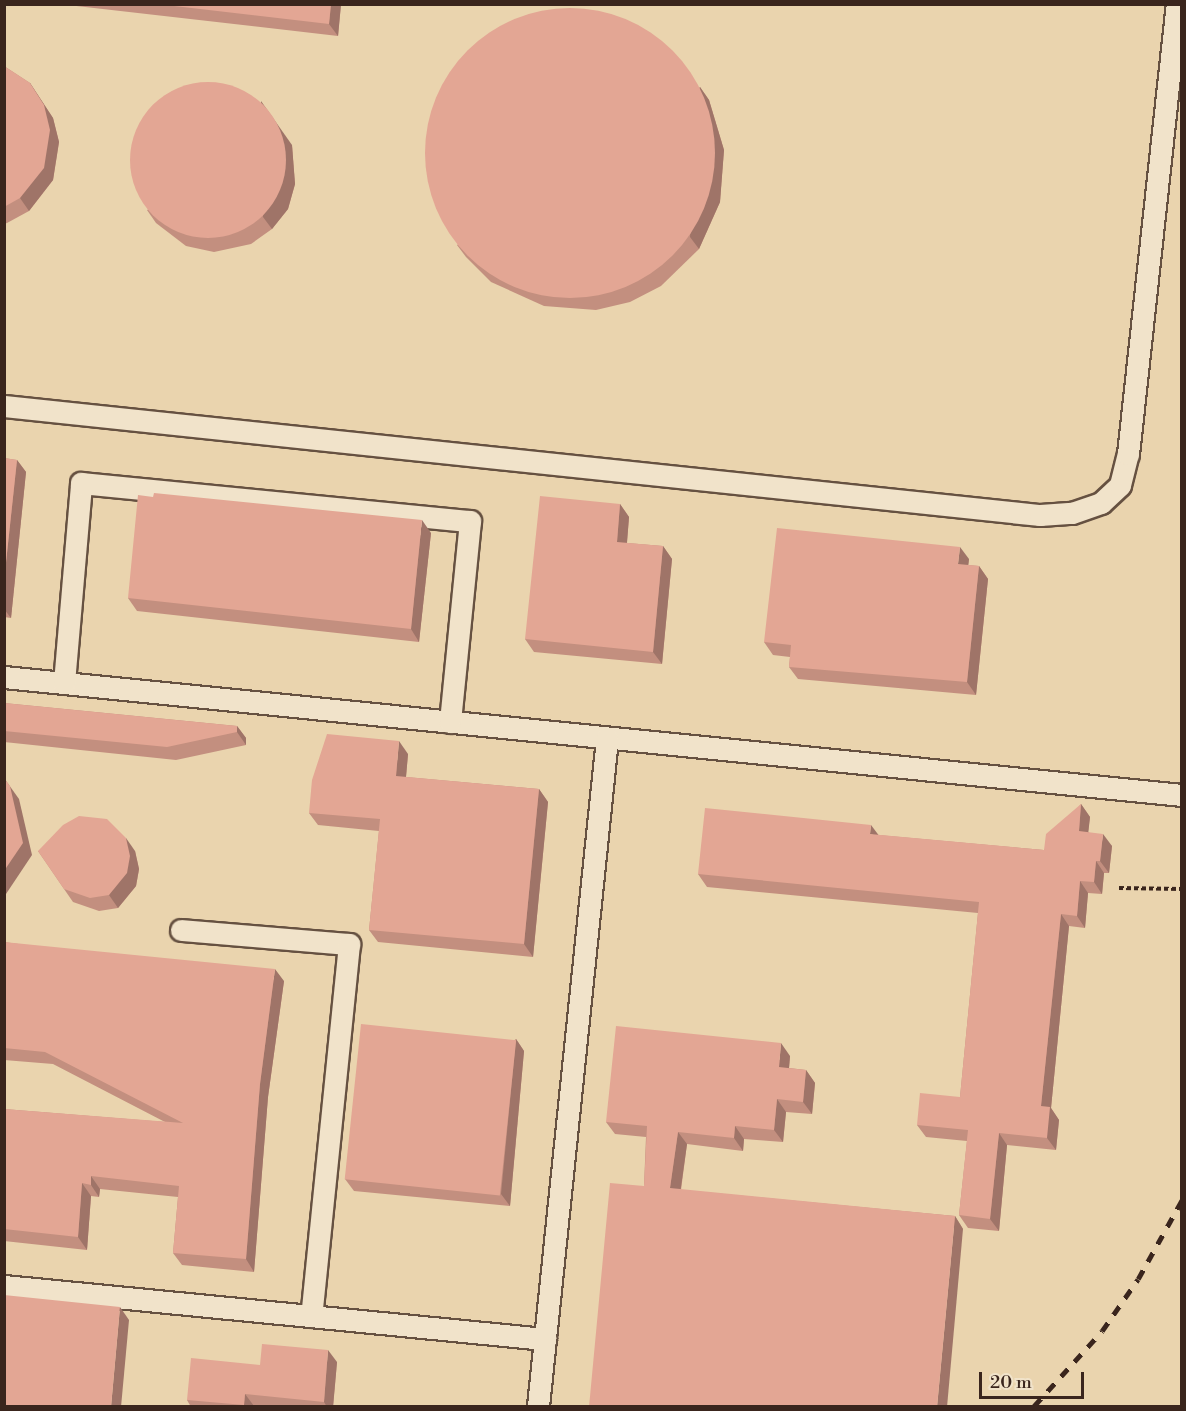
<!DOCTYPE html>
<html>
<head>
<meta charset="utf-8">
<style>
	body { margin:0 }
	#map { position:relative; width:1186px; height:1411px; overflow:hidden; background:#ead4ae; font-family:"Libre Bodoni",serif }
	div>[style] { position:absolute }
	[style*='--x'] { left:calc(var(--x)*1px); top:calc(var(--y)*1px); width:calc(var(--w)*1px); rotate:calc(var(--a)*1deg) }
	.path>* { height:4px; margin-top:-2px; transform-origin:0; background:repeating-linear-gradient(90deg,#3a251d 0 4.5px,transparent 0 7.5px) }
	.roads { filter:drop-shadow(2px 0 #665141) drop-shadow(-2px 0 #665141) drop-shadow(0 2px #665141) drop-shadow(0 -2px #665141) }
	.service>* { height:21px; margin:-10.5px; padding:0 10.5px; transform-origin:10.5px; border-radius:10.5px; background:#f1e3ca }
	.rail>* { height:4.5px; margin-top:-2.25px; transform-origin:0; background:repeating-linear-gradient(90deg,#3a251d 0 10px,transparent 0 20px) }
	.wall>* { inset:0; background:#c38f7f }
	.shaded-wall>* { inset:0; background:#9f7468 }
	.building>* { inset:0; background:#e3a694; transform-origin:0 0 }
	.round { border-radius:50% }
	span { translate:-50% -50%; white-space:nowrap; text-align:center; line-height:1.15; -webkit-text-stroke:4.5px #f1e3ca; paint-order:stroke }
	.frame { position:absolute; inset:0; border:6px solid #3a251d; pointer-events:none }
	.scale { position:absolute; left:979px; top:1372px; width:105px; height:27px; box-sizing:border-box; border:3px solid #3a251d; border-top:0; padding-left:8px; font-size:18px; line-height:21px; white-space:nowrap; color:#3a251d; -webkit-text-stroke:4px #f1e3ca; paint-order:stroke }
</style>
</head>
<body>
<div id="map">
	<div class="path">
		<div style="--x:1119;--y:888;--w:63;--a:0.9"></div>
	</div>
	<div class="roads">
		<div class="service">
			<div style="--x:4;--y:406;--w:1042;--a:6.01"></div>
			<div style="--x:1040;--y:515;--w:32;--a:-4"></div>
			<div style="--x:1072;--y:513;--w:31;--a:-19"></div>
			<div style="--x:1101;--y:503;--w:26;--a:-43"></div>
			<div style="--x:1120;--y:485;--w:32;--a:-76"></div>
			<div style="--x:1128;--y:454;--w:453;--a:-83.8"></div>
			<div style="--x:4;--y:677;--w:1184;--a:5.72"></div>
			<div style="--x:64;--y:683;--w:201;--a:-85.1"></div>
			<div style="--x:81;--y:483;--w:391;--a:5.6"></div>
			<div style="--x:470;--y:521;--w:202;--a:95.7"></div>
			<div style="--x:181;--y:930;--w:169;--a:4.8"></div>
			<div style="--x:349;--y:944;--w:374;--a:95.8"></div>
			<div style="--x:4;--y:1286;--w:544;--a:5.6"></div>
			<div style="--x:538;--y:1406;--w:672;--a:-84.1"></div>
		</div>
	</div>
	<div class="rail">
		<div style="--x:1034;--y:1406;--w:101;--a:-47.8"></div>
		<div style="--x:1102;--y:1331;--w:63;--a:-55.3"></div>
		<div style="--x:1138;--y:1279;--w:90;--a:-60.9"></div>
	</div>
	<div class="wall">
		<div style="clip-path:polygon(59px 4px,341px 4px,338px 36px)"></div>
		<div style="clip-path:polygon(4px 66px,30px 83px,53px 118px,59px 142px,53px 180px,29px 211px,7px 223px,4px 224px)"></div>
		<div style="clip-path:polygon(700px 87px,709px 100px,724px 150px,720px 202px,699px 249px,661px 286px,630px 302px,596px 310px,544px 306px,491px 282px,466px 257px,457px 245px)"></div>
		<div style="clip-path:polygon(292px 145px,295px 184px,288px 209px,272px 229px,251px 244px,214px 252px,186px 246px,156px 223px,147px 210px)"></div>
		<div style="clip-path:polygon(4px 458px,17px 460px,26px 472px,11px 618px,4px 617px)"></div>
		<div style="clip-path:polygon(620px 504px,629px 517px,627px 543px,663px 546px,672px 559px,662px 664px,534px 652px,525px 639px)"></div>
		<div style="clip-path:polygon(431px 533px,419px 642px,137px 611px,128px 598px)"></div>
		<div style="clip-path:polygon(969px 559px,968px 565px,979px 566px,988px 579px,976px 695px,798px 679px,789px 667px,790px 657px,773px 655px,764px 642px)"></div>
		<div style="clip-path:polygon(4px 703px,237px 726px,246px 738px,246px 745px,176px 760px,4px 742px)"></div>
		<div style="clip-path:polygon(408px 754px,406px 777px,539px 789px,548px 802px,533px 957px,378px 942px,369px 930px,379px 831px,318px 825px,309px 813px)"></div>
		<div style="clip-path:polygon(1081px 804px,1090px 817px,1088px 832px,1112px 846px,1109px 873px,1104px 873px,1102px 894px,1088px 893px,1085px 928px,1069px 926px,1051px 1108px,1059px 1120px,1056px 1150px,1007px 1145px,999px 1231px,968px 1228px,959px 1215px,967px 1141px,926px 1137px,917px 1125px,960px 1097px,978px 913px,707px 887px,698px 874px,878px 835px,1044px 850px)"></div>
		<div style="clip-path:polygon(38px 851px,135px 851px,139px 869px,136px 886px,118px 908px,99px 911px,73px 902px)"></div>
		<div style="clip-path:polygon(4px 942px,284px 981px,268px 1097px,254px 1272px,182px 1265px,173px 1253px,178px 1197px,100px 1189px,99px 1197px,91px 1196px,87px 1250px,4px 1241px,4px 1109px,165px 1122px,53px 1064px,4px 1060px)"></div>
		<div style="clip-path:polygon(516px 1039px,524px 1051px,510px 1206px,354px 1191px,345px 1179px)"></div>
		<div style="clip-path:polygon(790px 1056px,789px 1068px,806px 1070px,815px 1083px,812px 1114px,786px 1112px,783px 1142px,744px 1139px,743px 1151px,687px 1144px,681px 1190px,955px 1216px,963px 1229px,644px 1186px,646px 1137px,615px 1134px,606px 1122px)"></div>
		<div style="clip-path:polygon(337px 1362px,333px 1407px,191px 1407px,187px 1400px,260px 1365px)"></div>
	</div>
	<div class="shaded-wall">
		<div style="clip-path:polygon(331px 4px,341px 4px,338px 36px,329px 24px)"></div>
		<div style="clip-path:polygon(30px 83px,53px 118px,59px 142px,53px 180px,29px 211px,20px 198px)"></div>
		<div style="clip-path:polygon(700px 87px,709px 100px,724px 150px,720px 202px,699px 249px,690px 237px)"></div>
		<div style="clip-path:polygon(261px 101px,292px 145px,295px 184px,288px 209px,272px 229px,263px 217px)"></div>
		<div style="clip-path:polygon(17px 460px,26px 472px,11px 618px,4px 609px,4px 581px)"></div>
		<div style="clip-path:polygon(620px 504px,629px 517px,626px 554px,617px 542px)"></div>
		<div style="clip-path:polygon(422px 520px,431px 533px,419px 642px,411px 629px)"></div>
		<div style="clip-path:polygon(663px 546px,672px 559px,662px 664px,653px 652px)"></div>
		<div style="clip-path:polygon(960px 547px,969px 559px,967px 577px,958px 564px)"></div>
		<div style="clip-path:polygon(979px 566px,988px 579px,976px 695px,967px 682px)"></div>
		<div style="clip-path:polygon(237px 726px,246px 738px,246px 745px,237px 732px)"></div>
		<div style="clip-path:polygon(399px 741px,408px 754px,405px 788px,396px 776px)"></div>
		<div style="clip-path:polygon(4px 778px,19px 799px,32px 855px,4px 897px)"></div>
		<div style="clip-path:polygon(539px 789px,548px 802px,533px 957px,524px 944px)"></div>
		<div style="clip-path:polygon(1081px 804px,1090px 817px,1087px 844px,1079px 831px)"></div>
		<div style="clip-path:polygon(871px 825px,880px 837px,870px 834px)"></div>
		<div style="clip-path:polygon(1103px 834px,1112px 846px,1109px 873px,1100px 861px)"></div>
		<div style="clip-path:polygon(126px 838px,135px 851px,139px 869px,136px 886px,118px 908px,109px 895px)"></div>
		<div style="clip-path:polygon(1096px 861px,1104px 873px,1102px 894px,1094px 882px)"></div>
		<div style="clip-path:polygon(1080px 881px,1088px 893px,1085px 928px,1077px 916px)"></div>
		<div style="clip-path:polygon(1061px 914px,1069px 926px,1051px 1108px,1059px 1120px,1056px 1150px,1047px 1138px,1041px 1106px)"></div>
		<div style="clip-path:polygon(275px 969px,284px 981px,268px 1097px,254px 1272px,246px 1259px,260px 1084px)"></div>
		<div style="clip-path:polygon(516px 1039px,524px 1051px,510px 1206px,501px 1194px)"></div>
		<div style="clip-path:polygon(781px 1043px,790px 1056px,788px 1080px,779px 1067px)"></div>
		<div style="clip-path:polygon(806px 1070px,815px 1083px,812px 1114px,803px 1102px)"></div>
		<div style="clip-path:polygon(777px 1099px,786px 1112px,783px 1142px,774px 1130px)"></div>
		<div style="clip-path:polygon(735px 1126px,744px 1139px,743px 1151px,734px 1138px)"></div>
		<div style="clip-path:polygon(678px 1132px,687px 1144px,679px 1201px,670px 1188px)"></div>
		<div style="clip-path:polygon(999px 1133px,1007px 1145px,999px 1231px,990px 1219px)"></div>
		<div style="clip-path:polygon(91px 1176px,100px 1189px,99px 1197px,91px 1185px)"></div>
		<div style="clip-path:polygon(82px 1183px,91px 1196px,87px 1250px,78px 1237px)"></div>
		<div style="clip-path:polygon(955px 1216px,963px 1229px,947px 1407px,937px 1407px)"></div>
		<div style="clip-path:polygon(120px 1307px,129px 1320px,121px 1407px,111px 1407px)"></div>
		<div style="clip-path:polygon(328px 1350px,337px 1362px,333px 1407px,327px 1407px,324px 1402px)"></div>
		<div style="clip-path:polygon(245px 1394px,254px 1406px,244px 1407px,244px 1405px)"></div>
	</div>
	<div class="building">
		<div style="clip-path:polygon(157px 4px,331px 4px,329px 24px)"></div>
		<div class="round" style="left:425px;top:8px;width:290px;height:290px"></div>
		<div style="clip-path:polygon(4px 66px,30px 83px,44px 105px,50px 130px,44px 168px,20px 198px,4px 207px)"></div>
		<div class="round" style="left:130px;top:82px;width:156px;height:156px"></div>
		<div style="clip-path:polygon(4px 458px,17px 460px,4px 581px)"></div>
		<div style="clip-path:polygon(154px 493px,422px 520px,411px 629px,128px 598px,138px 495px,153px 497px)"></div>
		<div style="clip-path:polygon(540px 496px,620px 504px,617px 542px,663px 546px,653px 652px,525px 639px)"></div>
		<div style="clip-path:polygon(777px 528px,960px 547px,958px 564px,979px 566px,967px 682px,789px 667px,791px 645px,764px 642px)"></div>
		<div style="clip-path:polygon(4px 703px,237px 726px,237px 732px,167px 747px,4px 731px)"></div>
		<div style="clip-path:polygon(327px 734px,399px 741px,396px 776px,539px 789px,524px 944px,369px 930px,380px 819px,309px 813px,312px 780px)"></div>
		<div style="clip-path:polygon(4px 778px,10px 786px,23px 843px,4px 871px)"></div>
		<div style="clip-path:polygon(1081px 804px,1079px 831px,1103px 834px,1100px 861px,1096px 861px,1094px 882px,1080px 881px,1077px 916px,1061px 914px,1041px 1106px,1050px 1107px,1047px 1138px,999px 1133px,990px 1219px,959px 1215px,968px 1130px,917px 1125px,920px 1093px,960px 1097px,979px 902px,698px 874px,705px 808px,871px 825px,870px 834px,1044px 850px,1046px 834px)"></div>
		<div style="clip-path:polygon(79px 816px,107px 819px,126px 838px,130px 856px,127px 873px,109px 895px,90px 898px,64px 889px,38px 851px,63px 825px)"></div>
		<div style="clip-path:polygon(4px 942px,275px 969px,260px 1084px,246px 1259px,173px 1253px,179px 1186px,91px 1176px,91px 1185px,82px 1183px,78px 1237px,4px 1229px,4px 1109px,183px 1123px,45px 1052px,4px 1048px)"></div>
		<div style="left:361px;top:1024px;width:156px;height:156px;rotate:6deg"></div>
		<div style="clip-path:polygon(616px 1026px,781px 1043px,779px 1067px,806px 1070px,803px 1102px,777px 1099px,774px 1130px,735px 1126px,734px 1138px,678px 1132px,670px 1188px,955px 1216px,937px 1407px,589px 1407px,610px 1183px,644px 1186px,647px 1126px,606px 1122px)"></div>
		<div style="clip-path:polygon(4px 1295px,120px 1307px,111px 1407px,67px 1406px,67px 1407px,4px 1407px)"></div>
		<div style="clip-path:polygon(262px 1344px,328px 1350px,324px 1402px,245px 1394px,244px 1405px,187px 1400px,191px 1358px,260px 1365px)"></div>
	</div>
	<div class="frame"></div>
	<div class="scale">20 m</div>
</div>
</body>
</html>
